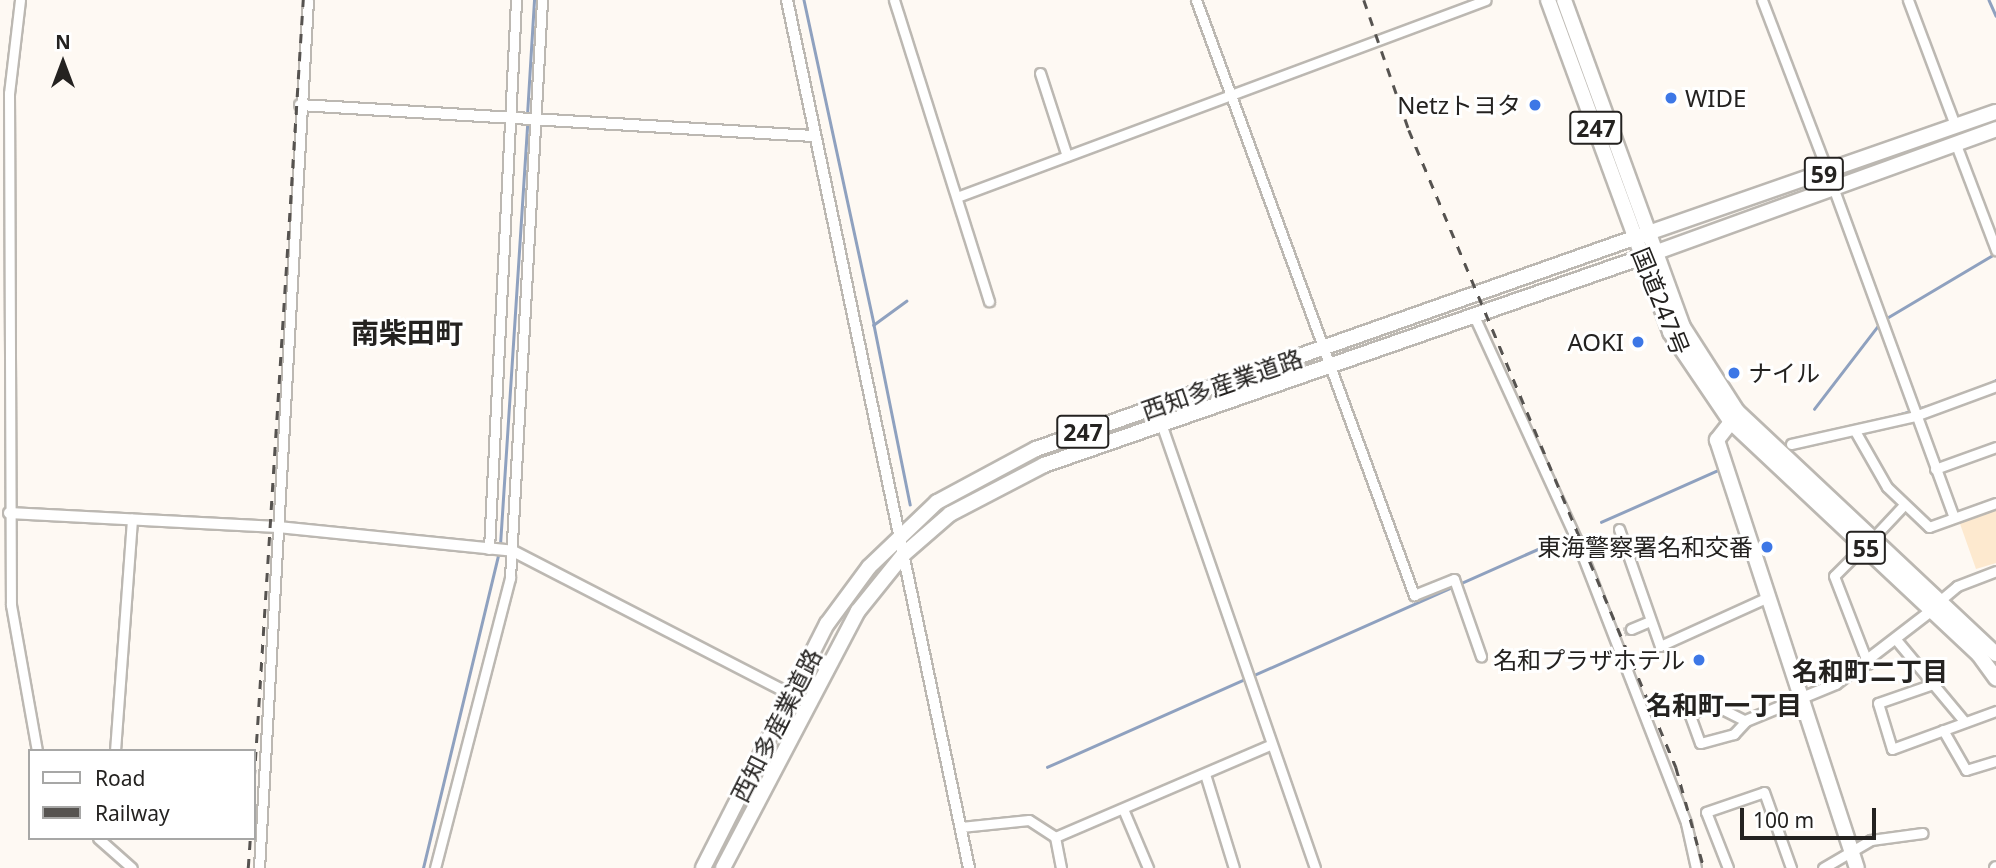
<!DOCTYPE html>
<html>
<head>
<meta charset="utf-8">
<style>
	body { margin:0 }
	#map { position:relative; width:1996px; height:868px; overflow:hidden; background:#fef9f3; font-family:"Noto Sans","Noto Sans JP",sans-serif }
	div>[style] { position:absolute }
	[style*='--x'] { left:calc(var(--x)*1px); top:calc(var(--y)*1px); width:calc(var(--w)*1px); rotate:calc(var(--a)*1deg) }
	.green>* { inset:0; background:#fde9cf }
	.stream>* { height:2.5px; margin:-1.25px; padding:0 1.25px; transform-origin:1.25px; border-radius:1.25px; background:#8fa1bf }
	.minor-tunnel>* { height:9px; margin-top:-4.5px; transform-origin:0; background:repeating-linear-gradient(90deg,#d2cec9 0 9px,transparent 0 13.5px) }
	.roads { filter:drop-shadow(2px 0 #bcb8b2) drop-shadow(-2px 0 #bcb8b2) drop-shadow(0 2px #bcb8b2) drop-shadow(0 -2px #bcb8b2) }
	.minor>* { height:9px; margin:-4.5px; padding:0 4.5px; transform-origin:4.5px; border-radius:4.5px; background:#fff }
	.tertiary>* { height:10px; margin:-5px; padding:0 5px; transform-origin:5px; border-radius:5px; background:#fff }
	.primary>* { height:14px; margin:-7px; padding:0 7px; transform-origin:7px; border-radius:7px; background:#fff }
	.trunk>* { height:14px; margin:-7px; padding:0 7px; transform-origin:7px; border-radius:7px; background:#fff }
	.rail>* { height:2.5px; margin-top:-1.25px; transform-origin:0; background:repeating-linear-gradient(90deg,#565350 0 9px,transparent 0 18px) }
	.dots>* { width:19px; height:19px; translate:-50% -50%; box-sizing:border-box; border:4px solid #fff; border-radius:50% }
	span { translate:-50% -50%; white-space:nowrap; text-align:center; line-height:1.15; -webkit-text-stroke:6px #fff; paint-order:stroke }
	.shield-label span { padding:2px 5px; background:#fff; border:2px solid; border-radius:5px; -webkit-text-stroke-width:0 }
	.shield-label { font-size:23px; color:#242220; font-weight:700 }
	.poi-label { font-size:24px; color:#242220 }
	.left { translate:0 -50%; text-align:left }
	.right { translate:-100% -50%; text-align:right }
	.street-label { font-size:24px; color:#242220 }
	.neighbourhood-label { font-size:26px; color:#242220; font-weight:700 }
	.quarter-label { font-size:28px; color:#242220; font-weight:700 }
	.legend { position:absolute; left:28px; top:749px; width:228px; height:91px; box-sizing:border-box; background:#fff; border:2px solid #a7a7a6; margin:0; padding:9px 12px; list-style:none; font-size:21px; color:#242220 }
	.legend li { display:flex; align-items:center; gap:14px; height:35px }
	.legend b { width:35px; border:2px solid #a7a7a6 }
	.north { position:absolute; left:28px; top:28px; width:70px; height:70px; -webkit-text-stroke:5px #fff; paint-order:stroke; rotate:0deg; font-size:19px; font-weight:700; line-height:28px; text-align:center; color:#242220 }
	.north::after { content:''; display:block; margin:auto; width:24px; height:32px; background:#242220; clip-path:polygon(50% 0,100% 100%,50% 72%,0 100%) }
	.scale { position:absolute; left:1740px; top:808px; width:136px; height:32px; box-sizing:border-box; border:4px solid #242220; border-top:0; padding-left:9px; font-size:21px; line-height:24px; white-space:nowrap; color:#242220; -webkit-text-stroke:5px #fff; paint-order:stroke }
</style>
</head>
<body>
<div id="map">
	<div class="green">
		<div style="clip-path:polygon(1996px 510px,1996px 563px,1976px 569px,1959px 521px)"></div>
	</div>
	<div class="stream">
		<div style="--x:804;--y:0;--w:332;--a:77.8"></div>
		<div style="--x:1989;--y:0;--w:17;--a:66"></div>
		<div style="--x:527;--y:115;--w:115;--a:-86.5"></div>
		<div style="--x:1992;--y:227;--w:10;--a:66"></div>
		<div style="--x:907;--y:301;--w:41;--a:144"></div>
		<div style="--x:874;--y:325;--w:183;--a:78.6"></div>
		<div style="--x:1885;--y:319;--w:129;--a:-30.7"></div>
		<div style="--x:1987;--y:385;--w:10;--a:-29"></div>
		<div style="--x:1814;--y:409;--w:108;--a:-52.5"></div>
		<div style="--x:1917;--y:409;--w:22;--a:-16"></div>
		<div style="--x:1891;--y:417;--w:21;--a:-17"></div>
		<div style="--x:1601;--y:522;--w:126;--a:-23.9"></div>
		<div style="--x:500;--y:545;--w:424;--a:-86.3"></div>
		<div style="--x:1047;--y:767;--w:569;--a:-23.95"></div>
		<div style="--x:423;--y:868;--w:326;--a:-76.5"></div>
	</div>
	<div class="minor-tunnel">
		<div style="--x:1611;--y:636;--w:21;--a:-19"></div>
	</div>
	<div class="roads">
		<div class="minor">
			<div style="--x:20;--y:0;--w:94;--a:96.7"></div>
			<div style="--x:9;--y:93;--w:512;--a:89.78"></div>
			<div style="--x:11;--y:605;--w:148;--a:79.9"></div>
			<div style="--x:894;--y:0;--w:316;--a:72.5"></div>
			<div style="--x:1196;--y:0;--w:634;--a:69.88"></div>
			<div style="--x:1414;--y:595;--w:43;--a:-21.8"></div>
			<div style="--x:1454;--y:579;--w:82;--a:70.7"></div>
			<div style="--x:1762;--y:0;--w:185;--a:69.1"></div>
			<div style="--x:1908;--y:0;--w:134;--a:69.4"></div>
			<div style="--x:1040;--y:73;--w:87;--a:72"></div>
			<div style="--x:1955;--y:142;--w:116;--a:69.2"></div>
			<div style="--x:1833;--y:187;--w:351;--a:69.9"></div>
			<div style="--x:957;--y:197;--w:564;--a:-20.43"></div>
			<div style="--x:1474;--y:316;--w:245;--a:65.4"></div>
			<div style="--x:1576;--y:539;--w:305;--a:68.8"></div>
			<div style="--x:1686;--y:823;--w:46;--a:77.5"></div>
			<div style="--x:1155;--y:406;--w:489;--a:70.9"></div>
			<div style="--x:1855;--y:431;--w:64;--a:60.3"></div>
			<div style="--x:1887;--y:487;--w:58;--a:43.6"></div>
			<div style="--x:1929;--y:527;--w:71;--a:-19.7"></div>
			<div style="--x:1791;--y:444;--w:127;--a:-12.7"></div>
			<div style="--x:1915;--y:416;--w:86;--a:-20.3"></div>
			<div style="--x:1935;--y:469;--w:65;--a:-19.8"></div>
			<div style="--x:1619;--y:529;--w:124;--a:70.7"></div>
			<div style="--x:1660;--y:646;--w:116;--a:-24.4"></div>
			<div style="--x:1873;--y:538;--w:44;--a:-46.8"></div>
			<div style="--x:1864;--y:546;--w:42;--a:135"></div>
			<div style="--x:1834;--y:576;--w:94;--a:68.9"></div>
			<div style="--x:489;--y:549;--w:550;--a:-87.18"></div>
			<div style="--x:1937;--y:603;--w:26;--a:-40"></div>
			<div style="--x:1957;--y:586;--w:42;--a:-21"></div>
			<div style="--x:1631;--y:629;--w:21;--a:-23"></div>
			<div style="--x:1898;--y:642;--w:104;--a:50.1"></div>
			<div style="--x:1933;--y:684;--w:58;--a:160.9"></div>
			<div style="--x:1878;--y:703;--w:48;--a:73.1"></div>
			<div style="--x:1892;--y:749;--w:111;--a:-20.1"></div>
			<div style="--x:1710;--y:703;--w:40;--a:26.6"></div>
			<div style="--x:1746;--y:721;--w:18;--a:133"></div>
			<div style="--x:1734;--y:734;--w:35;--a:165"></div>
			<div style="--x:1700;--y:743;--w:30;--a:-110"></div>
			<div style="--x:1690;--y:715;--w:23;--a:-31"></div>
			<div style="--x:1943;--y:730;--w:46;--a:60.1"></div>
			<div style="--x:1966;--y:770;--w:31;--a:-17"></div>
			<div style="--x:115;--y:751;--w:233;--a:-85.8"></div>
			<div style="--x:1205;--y:774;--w:98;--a:72.9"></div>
			<div style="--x:1123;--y:809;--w:64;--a:67"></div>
			<div style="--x:961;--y:827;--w:68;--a:-5.9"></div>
			<div style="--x:1029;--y:820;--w:31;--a:33"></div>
			<div style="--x:1055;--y:837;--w:32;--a:79"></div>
			<div style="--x:1055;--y:837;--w:234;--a:-23.2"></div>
			<div style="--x:98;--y:838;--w:45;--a:41.4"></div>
			<div style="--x:259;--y:868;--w:869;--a:-86.77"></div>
			<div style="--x:435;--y:868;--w:300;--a:-75.5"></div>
			<div style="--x:510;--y:578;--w:579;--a:-86.83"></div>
			<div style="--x:1728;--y:868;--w:60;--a:-111.4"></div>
			<div style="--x:1706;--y:812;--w:61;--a:-19"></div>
			<div style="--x:1764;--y:792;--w:81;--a:70.4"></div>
			<div style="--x:1823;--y:868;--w:56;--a:-30.3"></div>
			<div style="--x:1871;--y:840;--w:52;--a:-7.7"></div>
		</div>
		<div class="tertiary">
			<div style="--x:787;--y:0;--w:887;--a:78.16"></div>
			<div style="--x:300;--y:105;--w:514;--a:3.46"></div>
			<div style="--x:9;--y:513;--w:269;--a:3"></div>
			<div style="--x:278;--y:527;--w:236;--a:5.8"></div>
			<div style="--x:513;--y:551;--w:330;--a:27.3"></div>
			<div style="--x:1746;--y:721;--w:97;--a:-22.3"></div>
			<div style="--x:1836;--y:684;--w:121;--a:-37.6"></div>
			<div style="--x:1995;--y:868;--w:1;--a:-45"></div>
		</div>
		<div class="primary">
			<div style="--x:1651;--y:232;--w:365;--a:-19.2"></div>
			<div style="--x:1657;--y:252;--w:361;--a:-19.9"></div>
			<div style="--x:1737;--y:411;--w:355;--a:43.2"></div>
			<div style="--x:1731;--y:422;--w:340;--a:43.2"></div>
			<div style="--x:1979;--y:655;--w:29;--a:54"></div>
		</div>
		<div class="trunk">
			<div style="--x:1548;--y:0;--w:354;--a:69.8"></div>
			<div style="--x:1670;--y:332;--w:109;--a:55.9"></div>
			<div style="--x:1731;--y:422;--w:23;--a:128"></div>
			<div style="--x:1717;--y:440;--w:450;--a:71.9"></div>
			<div style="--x:1564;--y:0;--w:348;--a:70"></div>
			<div style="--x:1683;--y:327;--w:100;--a:57.3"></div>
			<div style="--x:703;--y:868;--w:274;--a:-63.1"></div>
			<div style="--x:827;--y:624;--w:71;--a:-53.6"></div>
			<div style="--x:869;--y:567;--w:94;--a:-43.7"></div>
			<div style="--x:937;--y:502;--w:112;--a:-28.2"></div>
			<div style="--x:1036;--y:449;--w:652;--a:-19.44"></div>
			<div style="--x:723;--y:868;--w:290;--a:-62.3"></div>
			<div style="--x:858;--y:611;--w:73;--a:-51.1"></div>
			<div style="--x:904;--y:554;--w:61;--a:-41"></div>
			<div style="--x:950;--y:514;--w:106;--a:-27.5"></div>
			<div style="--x:1044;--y:465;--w:649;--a:-19.16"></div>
		</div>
	</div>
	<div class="rail">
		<div style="--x:1364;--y:0;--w:138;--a:70.9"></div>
		<div style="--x:1409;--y:130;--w:691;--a:67.26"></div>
		<div style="--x:1676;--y:767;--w:105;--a:74.5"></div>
		<div style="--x:254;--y:779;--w:781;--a:-86.4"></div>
		<div style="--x:248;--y:868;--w:30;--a:-86"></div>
	</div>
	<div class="dots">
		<div style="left:1671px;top:98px;background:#3d77e6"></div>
		<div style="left:1535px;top:105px;background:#3d77e6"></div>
		<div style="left:1638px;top:342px;background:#3d77e6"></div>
		<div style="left:1734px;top:373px;background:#3d77e6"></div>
		<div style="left:1767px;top:547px;background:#3d77e6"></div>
		<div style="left:1699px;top:660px;background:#3d77e6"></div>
	</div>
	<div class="shield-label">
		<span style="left:1596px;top:128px">247</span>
		<span style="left:1824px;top:174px">59</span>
		<span style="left:1083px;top:432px">247</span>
		<span style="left:1866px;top:548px">55</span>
	</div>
	<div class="poi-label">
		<span class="left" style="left:1685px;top:98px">WIDE</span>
		<span class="right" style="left:1521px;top:105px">Netzトヨタ</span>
		<span class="right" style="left:1624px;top:342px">AOKI</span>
		<span class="left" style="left:1748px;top:373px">ナイル</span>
		<span class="right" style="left:1753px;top:547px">東海警察署名和交番</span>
		<span class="right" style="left:1685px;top:660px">名和プラザホテル</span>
	</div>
	<div class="street-label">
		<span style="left:1661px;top:301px;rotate:68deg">国道247号</span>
		<span style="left:1222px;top:384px;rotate:-19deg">西知多産業道路</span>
		<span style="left:776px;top:725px;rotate:-63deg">西知多産業道路</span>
	</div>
	<div class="neighbourhood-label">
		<span style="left:1870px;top:672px">名和町二丁目</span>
		<span style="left:1724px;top:706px">名和町一丁目</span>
	</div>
	<div class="quarter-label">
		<span style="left:407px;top:332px">南柴田町</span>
	</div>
	<ul class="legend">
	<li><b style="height:9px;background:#fff"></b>Road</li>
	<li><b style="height:9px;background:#565350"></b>Railway</li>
	</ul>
	<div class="north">N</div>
	<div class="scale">100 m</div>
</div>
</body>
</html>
